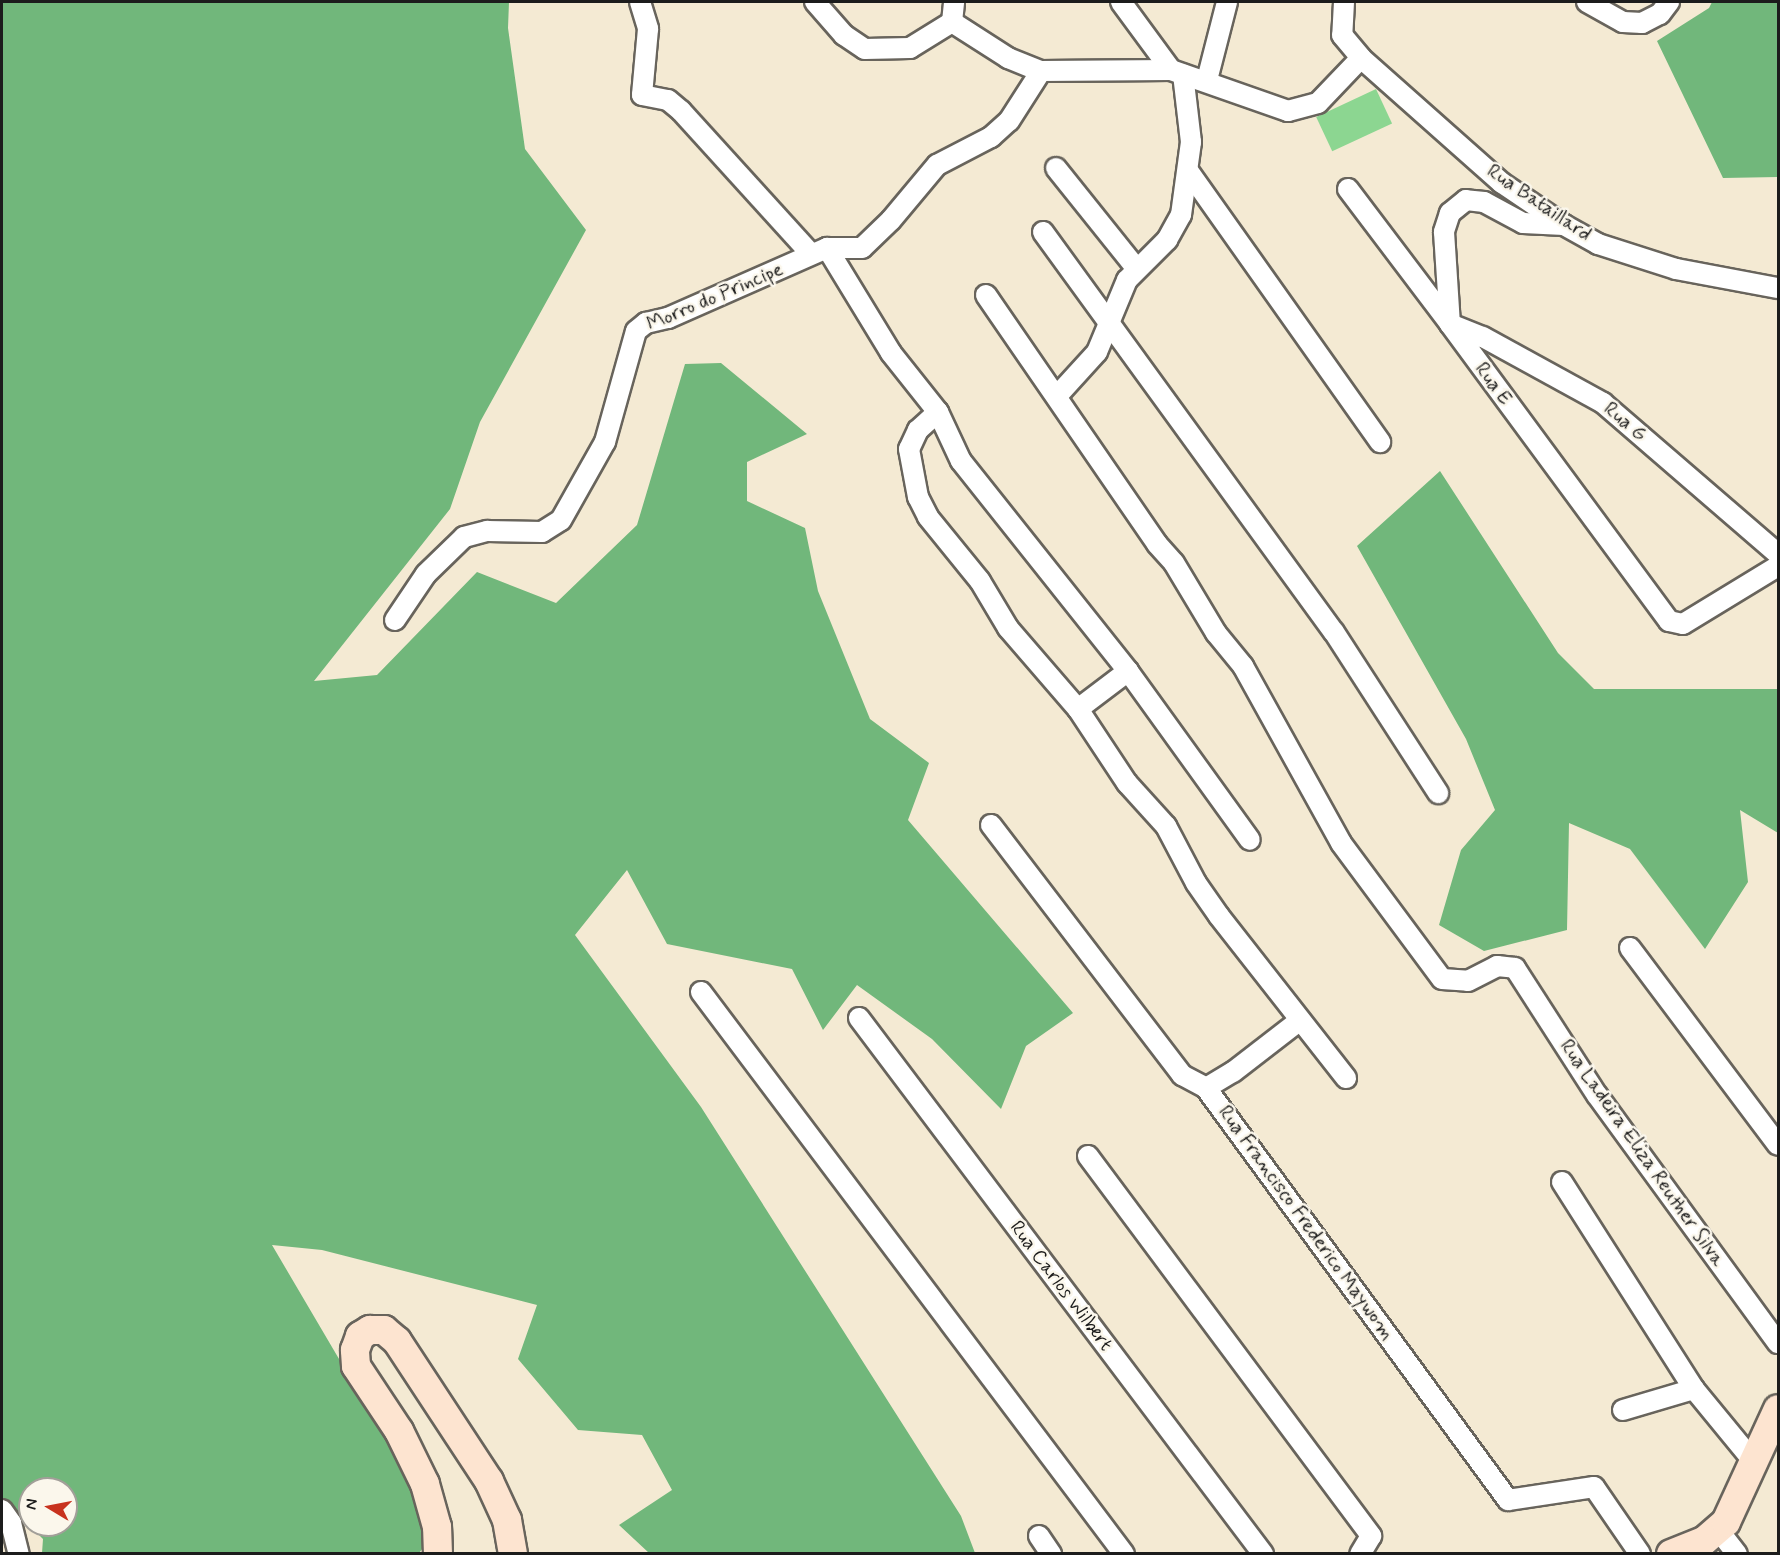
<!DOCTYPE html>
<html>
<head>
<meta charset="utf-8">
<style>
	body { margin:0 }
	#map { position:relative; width:1780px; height:1555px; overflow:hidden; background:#f4ead3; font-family:Mynerve,sans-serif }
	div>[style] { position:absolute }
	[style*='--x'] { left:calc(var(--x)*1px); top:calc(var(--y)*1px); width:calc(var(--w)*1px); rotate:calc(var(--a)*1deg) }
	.green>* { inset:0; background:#8cd691; transform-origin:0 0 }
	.forest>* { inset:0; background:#71b77b }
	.roads { filter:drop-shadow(2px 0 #68645c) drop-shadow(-2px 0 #68645c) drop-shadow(0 2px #68645c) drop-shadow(0 -2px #68645c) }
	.street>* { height:20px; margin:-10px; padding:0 10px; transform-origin:10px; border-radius:10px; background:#fff }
	.secondary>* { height:28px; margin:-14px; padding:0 14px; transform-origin:14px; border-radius:14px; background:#fde4d0 }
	span { translate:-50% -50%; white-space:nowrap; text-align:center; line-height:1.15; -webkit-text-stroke:5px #fbf7ec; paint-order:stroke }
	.street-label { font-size:20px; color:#1c1c1c }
	.frame { position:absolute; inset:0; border:3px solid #1c1c1c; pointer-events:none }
	.north { position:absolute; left:18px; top:1477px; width:60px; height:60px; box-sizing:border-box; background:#fbf7ec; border:2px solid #a29f99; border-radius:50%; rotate:280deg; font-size:16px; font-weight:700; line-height:24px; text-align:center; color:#1c1c1c }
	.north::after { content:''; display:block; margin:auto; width:21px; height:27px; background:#c8321e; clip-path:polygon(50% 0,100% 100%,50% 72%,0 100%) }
</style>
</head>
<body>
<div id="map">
	<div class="green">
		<div style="left:1376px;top:89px;width:38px;height:66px;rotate:65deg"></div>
	</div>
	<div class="forest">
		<div style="clip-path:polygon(evenodd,2px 2px,509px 2px,508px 28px,525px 149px,586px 230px,480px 422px,450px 509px,314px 681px,377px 675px,477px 572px,556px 603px,637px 525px,685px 364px,721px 363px,807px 434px,747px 462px,747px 501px,805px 528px,818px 591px,870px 719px,929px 763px,908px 820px,1073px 1013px,1026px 1046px,1001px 1109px,932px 1039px,857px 985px,823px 1030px,792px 969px,667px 944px,627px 870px,575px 935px,701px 1107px,961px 1516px,975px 1553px,649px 1553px,619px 1525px,672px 1490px,642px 1435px,578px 1430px,518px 1359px,537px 1305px,322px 1250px,272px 1245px,409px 1478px,427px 1543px,419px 1553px,42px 1553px,43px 1539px,2px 1498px,2px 2px,30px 1489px,66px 1489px,66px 1525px,30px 1525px,30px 1489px)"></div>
		<div style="clip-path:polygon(1712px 2px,1778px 2px,1778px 177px,1723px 178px,1657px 41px,1709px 8px)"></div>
		<div style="clip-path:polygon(1440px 471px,1558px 653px,1594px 689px,1778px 689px,1778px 833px,1740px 810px,1748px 882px,1705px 949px,1630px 849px,1569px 823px,1567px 930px,1484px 951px,1439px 925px,1461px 850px,1495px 810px,1466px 739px,1357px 546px)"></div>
	</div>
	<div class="roads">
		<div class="street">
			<div style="--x:640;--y:2;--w:28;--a:73"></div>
			<div style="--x:648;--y:29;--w:66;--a:95.2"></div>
			<div style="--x:642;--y:95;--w:26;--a:11"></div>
			<div style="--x:668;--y:100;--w:17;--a:40"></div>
			<div style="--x:681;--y:111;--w:193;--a:47.7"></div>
			<div style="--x:815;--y:2;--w:44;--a:48.7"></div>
			<div style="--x:844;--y:35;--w:25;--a:34"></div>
			<div style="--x:865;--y:49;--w:45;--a:-1.3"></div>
			<div style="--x:910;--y:48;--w:49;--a:-31.8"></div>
			<div style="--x:1121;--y:2;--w:84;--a:53.7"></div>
			<div style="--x:1344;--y:2;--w:33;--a:93"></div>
			<div style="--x:1342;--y:35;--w:30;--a:50"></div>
			<div style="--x:1361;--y:58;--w:188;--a:41.6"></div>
			<div style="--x:1502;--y:183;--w:75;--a:34.1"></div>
			<div style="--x:1564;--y:225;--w:39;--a:29"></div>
			<div style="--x:1598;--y:244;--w:82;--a:17.8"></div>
			<div style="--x:1676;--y:269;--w:104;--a:10.6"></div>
			<div style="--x:1587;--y:2;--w:41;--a:29.1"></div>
			<div style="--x:1623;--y:22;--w:19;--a:3"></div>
			<div style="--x:1642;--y:23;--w:20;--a:-27"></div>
			<div style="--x:1660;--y:14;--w:15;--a:-53"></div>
			<div style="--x:952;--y:22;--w:67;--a:32.7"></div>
			<div style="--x:1008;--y:58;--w:35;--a:22"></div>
			<div style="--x:1041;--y:71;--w:130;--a:-0.4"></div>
			<div style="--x:1171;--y:70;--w:124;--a:19.3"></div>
			<div style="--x:1288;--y:111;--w:31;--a:-15"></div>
			<div style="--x:1318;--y:103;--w:62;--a:-46.3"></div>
			<div style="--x:952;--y:22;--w:20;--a:-84"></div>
			<div style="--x:1207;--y:80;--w:81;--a:-75.6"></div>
			<div style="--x:1056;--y:168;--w:128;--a:51.3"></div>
			<div style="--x:1189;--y:172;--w:331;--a:54.7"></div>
			<div style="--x:1348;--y:189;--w:169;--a:52.9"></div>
			<div style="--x:1450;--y:324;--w:35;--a:22"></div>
			<div style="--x:1483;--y:337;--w:137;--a:28.8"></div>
			<div style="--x:1603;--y:403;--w:231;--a:40.8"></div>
			<div style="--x:1564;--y:225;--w:41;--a:-177.2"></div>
			<div style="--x:1523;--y:223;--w:44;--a:-151.7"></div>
			<div style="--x:1484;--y:202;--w:18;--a:-174"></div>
			<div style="--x:1466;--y:200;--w:21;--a:141"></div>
			<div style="--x:1450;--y:213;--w:20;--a:108"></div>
			<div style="--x:1444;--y:232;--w:92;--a:86.3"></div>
			<div style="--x:1450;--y:324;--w:369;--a:53.6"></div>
			<div style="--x:1669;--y:621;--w:14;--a:12"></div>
			<div style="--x:1683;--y:624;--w:111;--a:-31.4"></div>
			<div style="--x:1043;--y:232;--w:495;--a:54"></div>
			<div style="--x:1334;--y:632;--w:192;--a:57.1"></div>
			<div style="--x:827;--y:248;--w:123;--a:58.6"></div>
			<div style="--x:891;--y:353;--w:75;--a:51.5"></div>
			<div style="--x:938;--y:412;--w:54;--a:64.9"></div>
			<div style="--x:961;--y:461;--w:268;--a:51.5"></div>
			<div style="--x:1128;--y:671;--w:208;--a:54.2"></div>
			<div style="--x:986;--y:295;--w:302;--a:55.5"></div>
			<div style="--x:1157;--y:544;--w:25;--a:48"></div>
			<div style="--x:1174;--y:563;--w:82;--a:59"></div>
			<div style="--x:1216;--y:633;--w:43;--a:50.7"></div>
			<div style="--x:1243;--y:666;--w:202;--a:61"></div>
			<div style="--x:1341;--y:843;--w:169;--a:53.4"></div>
			<div style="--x:1442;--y:979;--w:26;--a:4"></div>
			<div style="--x:1468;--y:981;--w:33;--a:-27"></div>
			<div style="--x:1497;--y:966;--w:18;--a:6"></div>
			<div style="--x:1515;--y:968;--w:151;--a:57.2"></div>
			<div style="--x:1597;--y:1095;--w:307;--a:53.9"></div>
			<div style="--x:1057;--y:396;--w:59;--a:-47.7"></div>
			<div style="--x:1097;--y:352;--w:78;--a:-67.4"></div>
			<div style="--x:1127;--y:280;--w:57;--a:-45"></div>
			<div style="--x:1167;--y:240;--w:29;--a:-61"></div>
			<div style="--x:1181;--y:215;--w:74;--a:-82.2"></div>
			<div style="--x:1191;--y:142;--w:68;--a:-96.7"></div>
			<div style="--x:938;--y:412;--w:27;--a:138"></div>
			<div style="--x:918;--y:430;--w:21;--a:115"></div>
			<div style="--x:909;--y:449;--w:49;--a:79.4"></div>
			<div style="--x:918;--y:497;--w:22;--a:63"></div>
			<div style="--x:928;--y:517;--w:82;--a:50.9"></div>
			<div style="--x:980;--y:581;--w:55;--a:59.2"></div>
			<div style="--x:1008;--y:628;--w:107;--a:49.2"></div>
			<div style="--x:1078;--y:709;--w:89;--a:56.5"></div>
			<div style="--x:1127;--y:783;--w:58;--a:47.8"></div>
			<div style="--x:1166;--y:826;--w:64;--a:62.2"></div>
			<div style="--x:1196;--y:883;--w:40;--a:55.1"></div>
			<div style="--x:1219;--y:916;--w:206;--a:51.9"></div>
			<div style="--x:395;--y:620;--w:55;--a:-56"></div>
			<div style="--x:426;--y:574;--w:53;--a:-44.2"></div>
			<div style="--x:464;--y:537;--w:24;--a:-15"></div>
			<div style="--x:487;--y:531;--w:55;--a:1"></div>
			<div style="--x:542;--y:532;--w:22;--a:-32"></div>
			<div style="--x:561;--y:520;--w:90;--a:-60.6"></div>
			<div style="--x:605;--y:442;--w:115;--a:-74.4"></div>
			<div style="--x:636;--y:331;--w:13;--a:-39"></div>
			<div style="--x:646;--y:323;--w:23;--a:-13"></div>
			<div style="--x:668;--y:318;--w:174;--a:-23.8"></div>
			<div style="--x:827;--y:248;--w:35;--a:0"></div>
			<div style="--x:862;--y:248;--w:40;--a:-44"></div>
			<div style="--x:891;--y:220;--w:72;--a:-50.1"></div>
			<div style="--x:937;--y:165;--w:61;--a:-27.4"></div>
			<div style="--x:991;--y:137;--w:24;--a:-42"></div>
			<div style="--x:1009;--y:121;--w:59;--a:-57.4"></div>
			<div style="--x:1078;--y:709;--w:63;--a:-37.2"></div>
			<div style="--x:991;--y:825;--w:315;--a:52.6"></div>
			<div style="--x:1182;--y:1075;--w:27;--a:28"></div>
			<div style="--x:1206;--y:1088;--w:511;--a:53.76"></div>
			<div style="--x:1508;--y:1500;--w:87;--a:-8.6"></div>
			<div style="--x:1594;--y:1487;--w:81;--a:55.5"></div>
			<div style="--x:1630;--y:948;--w:246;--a:53.1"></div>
			<div style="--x:701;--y:992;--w:703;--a:53.03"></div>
			<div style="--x:859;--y:1018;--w:671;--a:52.99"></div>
			<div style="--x:1206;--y:1088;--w:31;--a:-31"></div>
			<div style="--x:1233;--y:1072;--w:83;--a:-37.7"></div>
			<div style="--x:1088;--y:1156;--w:474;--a:53.3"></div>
			<div style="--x:1371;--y:1536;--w:21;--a:121"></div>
			<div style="--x:1562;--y:1182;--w:246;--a:57.5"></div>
			<div style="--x:1694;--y:1389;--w:94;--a:50.6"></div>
			<div style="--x:1623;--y:1410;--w:74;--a:-16.5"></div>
			<div style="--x:2;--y:1510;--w:16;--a:55"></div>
			<div style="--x:11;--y:1523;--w:32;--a:76"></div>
			<div style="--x:1719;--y:1531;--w:29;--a:52"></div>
			<div style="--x:1039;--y:1536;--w:22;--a:56"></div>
		</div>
		<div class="secondary">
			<div style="--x:438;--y:1554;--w:27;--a:-92"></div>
			<div style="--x:437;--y:1527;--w:45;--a:-105.6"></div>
			<div style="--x:425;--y:1484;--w:59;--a:-116.1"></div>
			<div style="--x:399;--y:1431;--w:78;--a:-123.5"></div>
			<div style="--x:356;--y:1366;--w:16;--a:-94"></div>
			<div style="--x:355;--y:1350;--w:15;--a:-70"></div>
			<div style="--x:360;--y:1336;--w:12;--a:-31"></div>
			<div style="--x:370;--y:1330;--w:14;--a:0"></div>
			<div style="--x:384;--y:1330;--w:17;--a:40"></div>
			<div style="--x:397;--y:1341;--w:168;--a:56.7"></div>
			<div style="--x:489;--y:1481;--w:43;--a:65.2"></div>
			<div style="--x:507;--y:1520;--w:35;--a:80"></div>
			<div style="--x:1671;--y:1554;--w:35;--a:-22"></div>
			<div style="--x:1704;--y:1541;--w:29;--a:-41"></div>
			<div style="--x:1726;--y:1522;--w:124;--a:-65.3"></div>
		</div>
	</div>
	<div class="street-label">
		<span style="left:1539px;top:203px;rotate:34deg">Rua Bataillard</span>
		<span style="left:715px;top:297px;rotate:-23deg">Morro do Principe</span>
		<span style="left:1493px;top:384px;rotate:54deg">Rua E</span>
		<span style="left:1625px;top:422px;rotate:40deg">Rua G</span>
		<span style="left:1642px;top:1153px;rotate:55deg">Rua Ladeira Eliza Reuther Silva</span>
		<span style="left:1306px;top:1223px;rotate:54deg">Rua Francisco Frederico Maywom</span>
		<span style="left:1061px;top:1286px;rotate:53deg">Rua Carlos Wilbert</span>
	</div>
	<div class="frame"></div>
	<div class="north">N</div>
</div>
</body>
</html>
